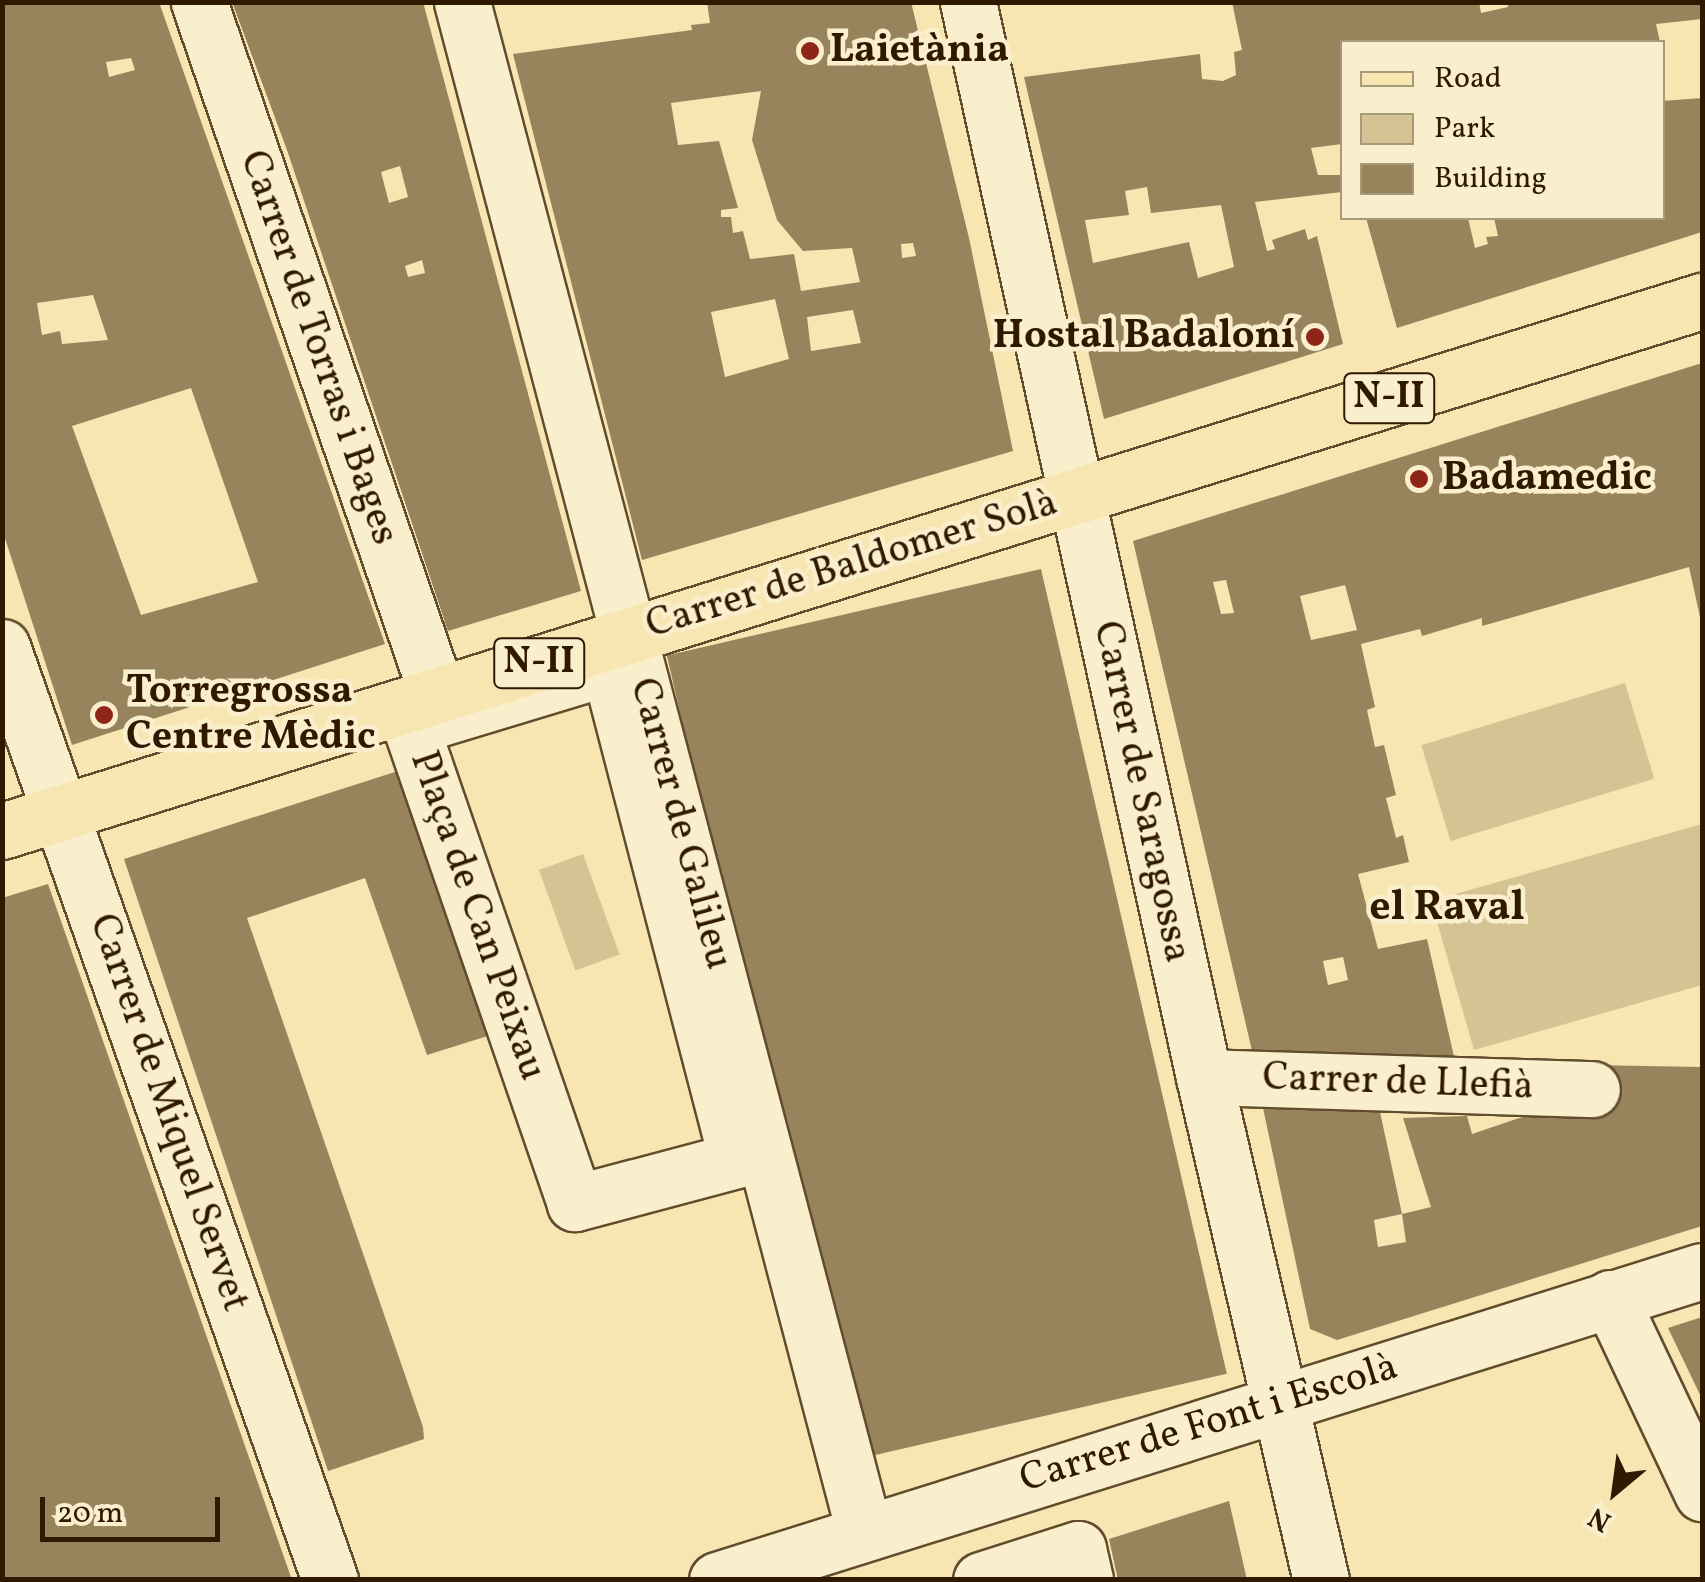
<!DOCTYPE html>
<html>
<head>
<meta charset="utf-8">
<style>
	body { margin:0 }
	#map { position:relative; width:1705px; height:1582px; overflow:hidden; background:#f7e6b2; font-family:Vollkorn,serif }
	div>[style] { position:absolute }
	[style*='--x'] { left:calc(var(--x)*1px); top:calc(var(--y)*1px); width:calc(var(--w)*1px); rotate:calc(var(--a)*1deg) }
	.green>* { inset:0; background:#d5c394; transform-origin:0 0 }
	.building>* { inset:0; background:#97845d; transform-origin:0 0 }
	.roads { filter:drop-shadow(2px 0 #614c2d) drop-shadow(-2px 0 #614c2d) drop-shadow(0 2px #614c2d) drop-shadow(0 -2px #614c2d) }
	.street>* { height:55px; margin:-27.5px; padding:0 27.5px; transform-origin:27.5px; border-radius:27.5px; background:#faefcd }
	.primary>* { height:55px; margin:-27.5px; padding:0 27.5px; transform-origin:27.5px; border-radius:27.5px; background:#f7e6b2 }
	.dots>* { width:28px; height:28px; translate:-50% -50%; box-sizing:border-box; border:5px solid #faefcd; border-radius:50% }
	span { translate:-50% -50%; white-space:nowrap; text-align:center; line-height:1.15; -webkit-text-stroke:9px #faefcd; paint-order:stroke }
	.shield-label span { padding:2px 8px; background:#faefcd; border:2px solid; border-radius:8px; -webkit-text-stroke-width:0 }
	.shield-label { font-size:38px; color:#2f1901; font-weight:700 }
	.poi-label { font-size:40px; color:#2f1901; font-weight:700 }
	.left { translate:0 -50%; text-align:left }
	.right { translate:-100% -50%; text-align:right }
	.street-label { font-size:40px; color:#2f1901 }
	.neighbourhood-label { font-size:42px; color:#2f1901; font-weight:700 }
	.frame { position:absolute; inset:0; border:5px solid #2f1901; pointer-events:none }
	.legend { position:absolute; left:1340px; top:40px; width:325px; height:180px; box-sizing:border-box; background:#faefcd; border:2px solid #a9997b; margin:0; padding:12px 18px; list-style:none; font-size:30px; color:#2f1901 }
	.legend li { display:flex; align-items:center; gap:20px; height:50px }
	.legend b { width:50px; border:2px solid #a9997b }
	.north { position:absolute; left:1565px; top:1442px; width:100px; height:100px; -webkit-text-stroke:8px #faefcd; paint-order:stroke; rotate:209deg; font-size:28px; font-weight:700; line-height:40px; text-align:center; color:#2f1901 }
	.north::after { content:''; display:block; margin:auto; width:35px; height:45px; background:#2f1901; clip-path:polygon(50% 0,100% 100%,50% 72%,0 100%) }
	.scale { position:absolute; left:40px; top:1497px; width:180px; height:45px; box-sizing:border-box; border:5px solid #2f1901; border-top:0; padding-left:12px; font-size:30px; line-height:35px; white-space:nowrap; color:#2f1901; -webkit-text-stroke:8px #faefcd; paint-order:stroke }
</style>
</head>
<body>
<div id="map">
	<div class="green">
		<div style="left:1625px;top:683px;width:100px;height:213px;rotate:73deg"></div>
		<div style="clip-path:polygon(1702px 824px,1702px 985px,1474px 1050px,1431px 901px)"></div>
		<div style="left:583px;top:854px;width:107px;height:47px;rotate:70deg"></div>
	</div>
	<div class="building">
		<div style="clip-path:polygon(evenodd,2px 2px,159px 2px,385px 644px,72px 745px,2px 529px,2px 2px,131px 58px,135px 70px,109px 77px,106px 62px,131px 58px,2px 2px,93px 295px,108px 340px,62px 344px,60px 331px,42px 335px,37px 303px,93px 295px,2px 2px,191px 388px,258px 582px,141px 615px,72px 426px,191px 388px)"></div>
		<div style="clip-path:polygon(evenodd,232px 2px,423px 2px,581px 591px,448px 631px,287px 150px,232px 2px,400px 166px,408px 197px,389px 203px,381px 172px,400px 166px,232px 2px,422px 260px,425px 273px,408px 277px,405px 266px,422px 260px)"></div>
		<div style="clip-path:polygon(evenodd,707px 2px,911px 2px,969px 238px,1013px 451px,642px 560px,513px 54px,692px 30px,691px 25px,710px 23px,707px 2px,761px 91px,752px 140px,777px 220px,803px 251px,852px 248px,860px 282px,801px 291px,794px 254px,750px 259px,743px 231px,733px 233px,731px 217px,721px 217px,721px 210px,738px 208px,719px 141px,678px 145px,671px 103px,761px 91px,707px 2px,913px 243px,916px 256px,902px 258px,901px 244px,913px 243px,707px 2px,775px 299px,789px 359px,725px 377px,711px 312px,775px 299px,707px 2px,853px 310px,861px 343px,811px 351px,807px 317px,853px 310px)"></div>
		<div style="clip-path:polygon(evenodd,1232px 2px,1479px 2px,1481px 13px,1508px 7px,1508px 2px,1702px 2px,1702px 19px,1656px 24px,1660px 42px,1342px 42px,1342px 144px,1311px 148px,1318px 175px,1342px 175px,1342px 192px,1255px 202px,1267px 251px,1275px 249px,1272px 240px,1305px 229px,1308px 240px,1317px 236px,1343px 344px,1104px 419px,1024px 77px,1200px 54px,1202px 79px,1223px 81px,1236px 75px,1234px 52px,1242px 50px,1232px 2px,1147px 187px,1151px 213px,1221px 205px,1234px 267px,1198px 278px,1189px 242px,1093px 263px,1085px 220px,1129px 215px,1125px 191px,1147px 187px)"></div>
		<div style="clip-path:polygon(1702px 98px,1702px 232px,1397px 328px,1366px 218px,1468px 218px,1475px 248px,1488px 244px,1486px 237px,1498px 236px,1494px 218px,1662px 218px,1662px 101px)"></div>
		<div style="clip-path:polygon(evenodd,1702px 363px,1702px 626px,1689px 567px,1482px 626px,1482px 618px,1422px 636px,1420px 629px,1361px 644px,1375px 707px,1367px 710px,1375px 747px,1384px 745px,1396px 795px,1386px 798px,1396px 838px,1403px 835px,1409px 862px,1358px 874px,1378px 949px,1427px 939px,1456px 1065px,1253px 1055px,1133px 541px,1702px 363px,1226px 580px,1234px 613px,1221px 614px,1213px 582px,1226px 580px,1702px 363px,1345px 585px,1357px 630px,1311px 640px,1300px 596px,1345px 585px,1702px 363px,1343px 957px,1348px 980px,1328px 985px,1323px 961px,1343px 957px)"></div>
		<div style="left:1041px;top:569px;width:826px;height:384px;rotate:77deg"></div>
		<div style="clip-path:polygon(429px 761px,520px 1026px,427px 1055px,365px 878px,247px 918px,423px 1427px,424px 1439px,328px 1471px,124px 859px)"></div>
		<div style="clip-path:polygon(48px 884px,292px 1580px,2px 1580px,2px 898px)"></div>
		<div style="clip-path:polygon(1589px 1065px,1702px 1067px,1702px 1226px,1337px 1340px,1310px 1329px,1263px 1108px,1380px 1112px,1402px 1214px,1374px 1220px,1378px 1247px,1406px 1242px,1402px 1214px,1431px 1207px,1403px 1118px,1467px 1116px,1472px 1134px,1540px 1111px)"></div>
		<div style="clip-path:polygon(1702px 1317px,1702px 1399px,1668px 1328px)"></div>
		<div style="clip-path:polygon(1229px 1501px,1247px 1580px,1118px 1580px,1109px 1539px)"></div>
	</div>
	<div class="roads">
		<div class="street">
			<div style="--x:199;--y:2;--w:732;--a:71.02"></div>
			<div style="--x:462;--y:2;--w:1581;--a:75.27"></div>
			<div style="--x:968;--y:2;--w:1101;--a:77.62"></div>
			<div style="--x:1204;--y:1077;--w:516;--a:76.91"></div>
			<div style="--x:2;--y:647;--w:989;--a:70.63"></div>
			<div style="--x:609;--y:667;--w:509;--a:75.45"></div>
			<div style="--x:737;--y:1160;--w:168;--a:165.1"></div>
			<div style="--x:575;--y:1203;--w:503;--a:-109.01"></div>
			<div style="--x:411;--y:727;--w:207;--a:-16.9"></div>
			<div style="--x:1204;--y:1077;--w:388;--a:1.8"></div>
			<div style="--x:1610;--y:1298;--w:216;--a:64.7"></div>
			<div style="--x:717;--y:1580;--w:1032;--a:-17.42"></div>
			<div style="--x:981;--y:1580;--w:102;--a:-17.7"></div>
			<div style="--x:1078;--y:1549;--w:32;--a:77"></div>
		</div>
		<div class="primary">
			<div style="--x:2;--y:831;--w:1781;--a:-17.32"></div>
		</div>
	</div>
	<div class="dots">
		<div style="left:810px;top:51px;background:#8f2418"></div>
		<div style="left:1315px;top:337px;background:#8f2418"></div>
		<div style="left:1419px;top:479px;background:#8f2418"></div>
		<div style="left:104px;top:715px;background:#8f2418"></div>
	</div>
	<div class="shield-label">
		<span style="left:1389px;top:398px">N-II</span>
		<span style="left:539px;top:663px">N-II</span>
	</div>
	<div class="poi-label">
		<span class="left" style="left:830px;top:51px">Laietània</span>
		<span class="right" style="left:1295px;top:337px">Hostal Badaloní</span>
		<span class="left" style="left:1442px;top:479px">Badamedic</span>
		<span class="left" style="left:126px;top:715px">Torregrossa<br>Centre Mèdic</span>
	</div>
	<div class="street-label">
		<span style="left:318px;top:348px;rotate:71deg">Carrer de Torras i Bages</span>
		<span style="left:852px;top:565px;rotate:-17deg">Carrer de Baldomer Solà</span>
		<span style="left:1141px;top:792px;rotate:78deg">Carrer de Saragossa</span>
		<span style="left:680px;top:824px;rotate:75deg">Carrer de Galileu</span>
		<span style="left:477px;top:916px;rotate:71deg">Plaça de Can Peixau</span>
		<span style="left:1398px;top:1083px;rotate:2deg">Carrer de Llefià</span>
		<span style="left:168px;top:1113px;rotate:71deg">Carrer de Miquel Servet</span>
		<span style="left:1209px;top:1424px;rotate:-17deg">Carrer de Font i Escolà</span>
	</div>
	<div class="neighbourhood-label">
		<span style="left:1447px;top:909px">el Raval</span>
	</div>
	<div class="frame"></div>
	<ul class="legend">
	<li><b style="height:12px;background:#f7e6b2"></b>Road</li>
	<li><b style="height:28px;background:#d5c394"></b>Park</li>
	<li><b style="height:28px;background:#97845d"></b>Building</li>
	</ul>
	<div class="north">N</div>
	<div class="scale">20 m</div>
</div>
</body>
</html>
